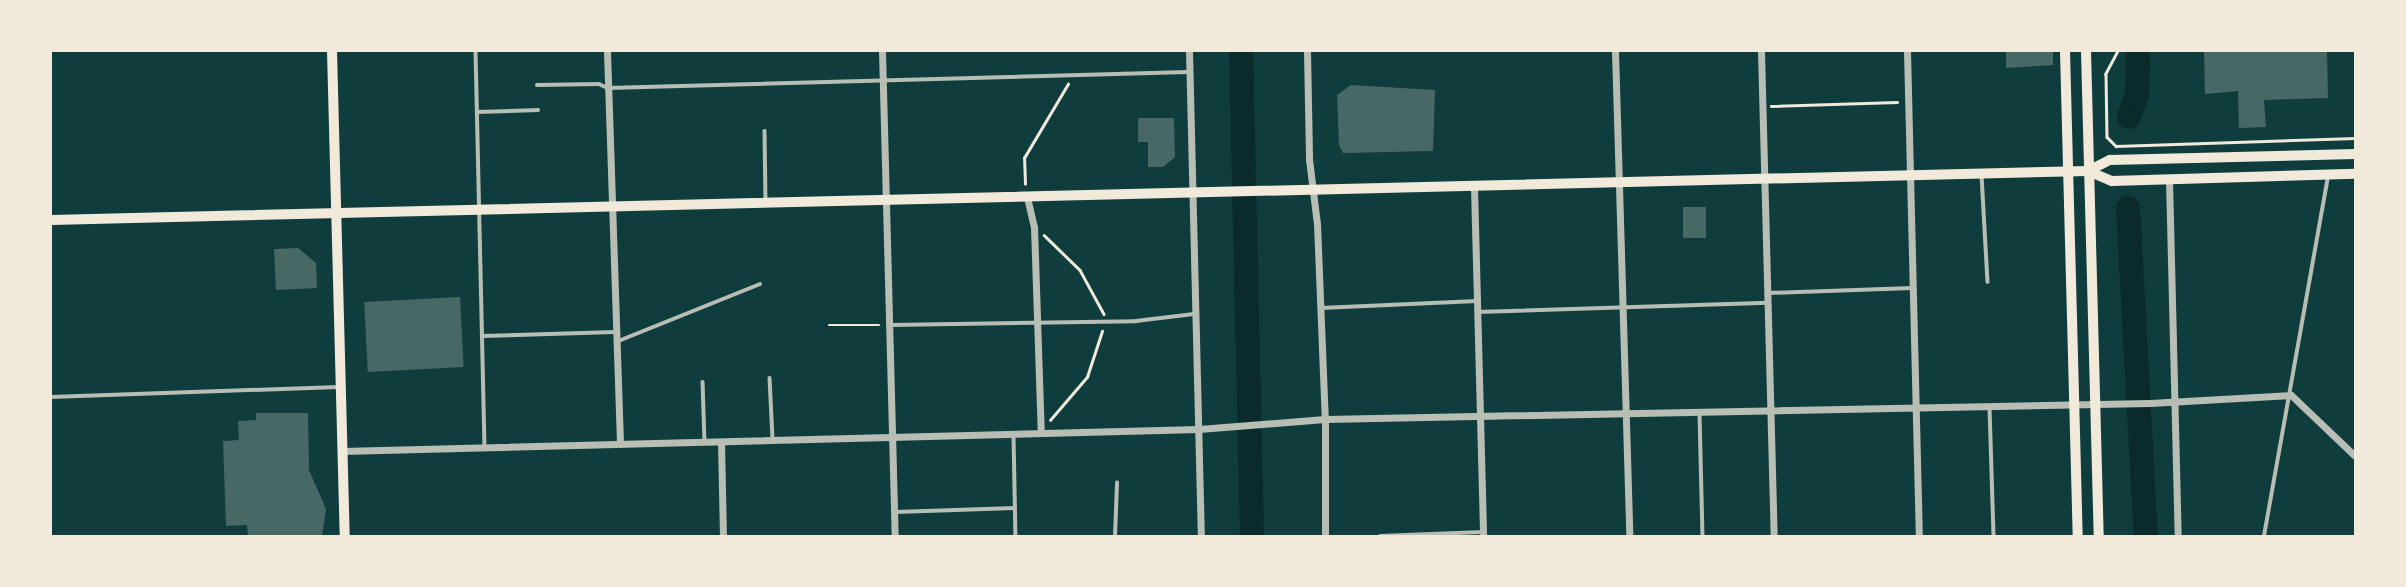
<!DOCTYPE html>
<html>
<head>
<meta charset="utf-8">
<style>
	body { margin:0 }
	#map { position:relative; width:2406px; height:587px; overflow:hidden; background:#0f3d3e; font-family:Figtree,sans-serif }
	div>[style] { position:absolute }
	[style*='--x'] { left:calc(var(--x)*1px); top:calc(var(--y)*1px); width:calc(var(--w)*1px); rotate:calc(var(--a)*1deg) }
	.river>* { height:24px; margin:-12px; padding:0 12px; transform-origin:12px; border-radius:12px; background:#0a2a2b }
	.building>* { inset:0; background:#486865; transform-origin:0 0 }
	.path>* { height:2.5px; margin:-1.25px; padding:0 1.25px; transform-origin:1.25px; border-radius:1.25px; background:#f1e9da }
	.service>* { height:3.5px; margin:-1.75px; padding:0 1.75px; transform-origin:1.75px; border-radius:1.75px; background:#b8beb3 }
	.minor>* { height:7px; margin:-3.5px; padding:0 3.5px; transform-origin:3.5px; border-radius:3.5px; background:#b8beb3 }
	.secondary>* { height:10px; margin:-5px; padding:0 5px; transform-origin:5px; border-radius:5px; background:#f1e9da }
	.primary>* { height:10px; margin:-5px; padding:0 5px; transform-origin:5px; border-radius:5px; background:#f1e9da }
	span { translate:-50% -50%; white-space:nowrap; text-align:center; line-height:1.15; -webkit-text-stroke:6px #f1e9da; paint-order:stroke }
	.frame { position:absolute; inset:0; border:52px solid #f1e9da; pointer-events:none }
</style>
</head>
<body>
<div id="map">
	<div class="river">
		<div style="--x:1241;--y:51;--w:485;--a:88.7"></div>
		<div style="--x:2129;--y:117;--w:24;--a:-71"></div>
		<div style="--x:2137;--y:94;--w:43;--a:-88.7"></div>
		<div style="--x:2128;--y:208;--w:328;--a:86.9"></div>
	</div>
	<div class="building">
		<div style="clip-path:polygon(2006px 51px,2053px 51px,2053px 65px,2006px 68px)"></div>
		<div style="clip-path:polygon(2204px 51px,2327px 51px,2328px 98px,2264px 100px,2266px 127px,2239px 128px,2238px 91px,2205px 94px)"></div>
		<div style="clip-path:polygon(1351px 85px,1435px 90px,1433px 151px,1343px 153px,1339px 145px,1337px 95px)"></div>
		<div style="clip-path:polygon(1138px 118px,1174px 118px,1175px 157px,1163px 167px,1148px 167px,1148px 142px,1138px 142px)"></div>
		<div style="left:1683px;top:207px;width:23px;height:31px"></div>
		<div style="clip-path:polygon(298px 248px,316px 263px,317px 288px,276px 290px,274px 249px)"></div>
		<div style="left:460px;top:297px;width:70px;height:96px;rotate:87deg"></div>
		<div style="clip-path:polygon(256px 413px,308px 413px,309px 470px,326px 509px,322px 536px,248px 536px,247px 525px,226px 526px,223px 441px,239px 440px,238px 421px,256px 420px)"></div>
	</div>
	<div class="path">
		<div style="--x:2118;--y:51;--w:26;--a:118"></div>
		<div style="--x:2106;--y:74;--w:63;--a:89.1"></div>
		<div style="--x:2107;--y:137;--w:13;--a:45"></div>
		<div style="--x:2116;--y:146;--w:239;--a:-1.9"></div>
		<div style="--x:1771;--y:106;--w:126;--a:-1.8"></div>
		<div style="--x:1025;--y:184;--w:26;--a:-92"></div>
		<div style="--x:1024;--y:158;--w:86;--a:-59.3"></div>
		<div style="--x:1044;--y:235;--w:50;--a:44.2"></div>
		<div style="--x:1080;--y:270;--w:50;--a:61.4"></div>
		<div style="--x:829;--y:325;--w:50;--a:0"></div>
		<div style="--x:1050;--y:420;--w:57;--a:-49.3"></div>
		<div style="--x:1087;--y:377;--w:48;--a:-71.9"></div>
	</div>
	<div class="service">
		<div style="--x:476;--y:51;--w:397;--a:88.7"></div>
		<div style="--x:537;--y:85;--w:62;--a:-0.9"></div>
		<div style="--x:599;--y:84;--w:10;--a:24"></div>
		<div style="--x:608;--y:88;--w:580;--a:-1.58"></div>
		<div style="--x:477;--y:112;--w:61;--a:-1.9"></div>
		<div style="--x:765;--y:131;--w:71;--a:89.2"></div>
		<div style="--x:1982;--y:175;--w:107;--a:86.8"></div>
		<div style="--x:1769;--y:293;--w:143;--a:-2"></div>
		<div style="--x:1321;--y:308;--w:156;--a:-2.6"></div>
		<div style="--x:1477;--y:312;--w:291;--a:-1.8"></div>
		<div style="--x:891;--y:325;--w:245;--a:-0.9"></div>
		<div style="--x:1136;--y:321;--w:58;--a:-6.9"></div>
		<div style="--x:483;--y:336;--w:132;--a:-1.7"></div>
		<div style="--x:616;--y:342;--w:155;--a:-21.9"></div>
		<div style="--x:770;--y:378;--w:61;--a:87.2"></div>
		<div style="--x:703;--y:382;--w:60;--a:88.1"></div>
		<div style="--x:51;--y:397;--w:288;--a:-2"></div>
		<div style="--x:1990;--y:408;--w:128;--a:88.2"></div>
		<div style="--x:1700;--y:414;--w:122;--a:88.6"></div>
		<div style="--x:1014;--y:436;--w:100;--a:88.9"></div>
		<div style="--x:895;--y:512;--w:120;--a:-1.9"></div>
		<div style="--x:1115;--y:536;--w:53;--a:-87.8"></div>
		<div style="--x:1380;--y:536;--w:103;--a:-2.2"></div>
		<div style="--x:2264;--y:536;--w:366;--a:-79.9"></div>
	</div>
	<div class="minor">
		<div style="--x:607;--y:51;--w:393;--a:88.1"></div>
		<div style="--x:882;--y:51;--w:485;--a:88.5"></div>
		<div style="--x:1189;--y:51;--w:485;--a:88.6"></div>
		<div style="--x:1307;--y:51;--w:108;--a:88.9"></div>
		<div style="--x:1309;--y:159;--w:65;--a:83"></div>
		<div style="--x:1317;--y:224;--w:195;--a:87.7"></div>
		<div style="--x:1325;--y:419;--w:117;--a:90"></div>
		<div style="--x:1615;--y:51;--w:485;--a:88.3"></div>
		<div style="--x:1761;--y:51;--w:485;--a:88.5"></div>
		<div style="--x:1907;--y:51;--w:485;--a:88.6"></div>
		<div style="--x:2169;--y:179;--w:357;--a:88.6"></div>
		<div style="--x:1474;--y:187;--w:349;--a:88.5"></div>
		<div style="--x:1027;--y:197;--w:31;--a:77"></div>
		<div style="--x:1034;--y:227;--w:206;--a:88.1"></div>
		<div style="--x:721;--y:442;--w:94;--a:88.8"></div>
		<div style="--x:342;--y:451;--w:857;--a:-1.47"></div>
		<div style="--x:1199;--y:429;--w:126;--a:-4.5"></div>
		<div style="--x:1325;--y:419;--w:825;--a:-1.11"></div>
		<div style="--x:2150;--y:403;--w:141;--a:-3.2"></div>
		<div style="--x:2291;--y:395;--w:88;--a:43.6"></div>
	</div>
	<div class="secondary">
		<div style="--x:332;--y:51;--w:485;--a:88.5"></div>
		<div style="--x:2088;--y:171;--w:25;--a:-27"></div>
		<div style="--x:2110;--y:160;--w:245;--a:-1.4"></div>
		<div style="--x:51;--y:220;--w:2038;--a:-1.38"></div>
		<div style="--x:2088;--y:171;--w:26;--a:23"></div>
		<div style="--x:2112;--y:181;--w:243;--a:-1.7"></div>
	</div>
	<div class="primary">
		<div style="--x:2065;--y:51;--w:485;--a:88.5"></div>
		<div style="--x:2086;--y:51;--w:485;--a:88.5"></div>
	</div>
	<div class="frame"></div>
</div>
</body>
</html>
